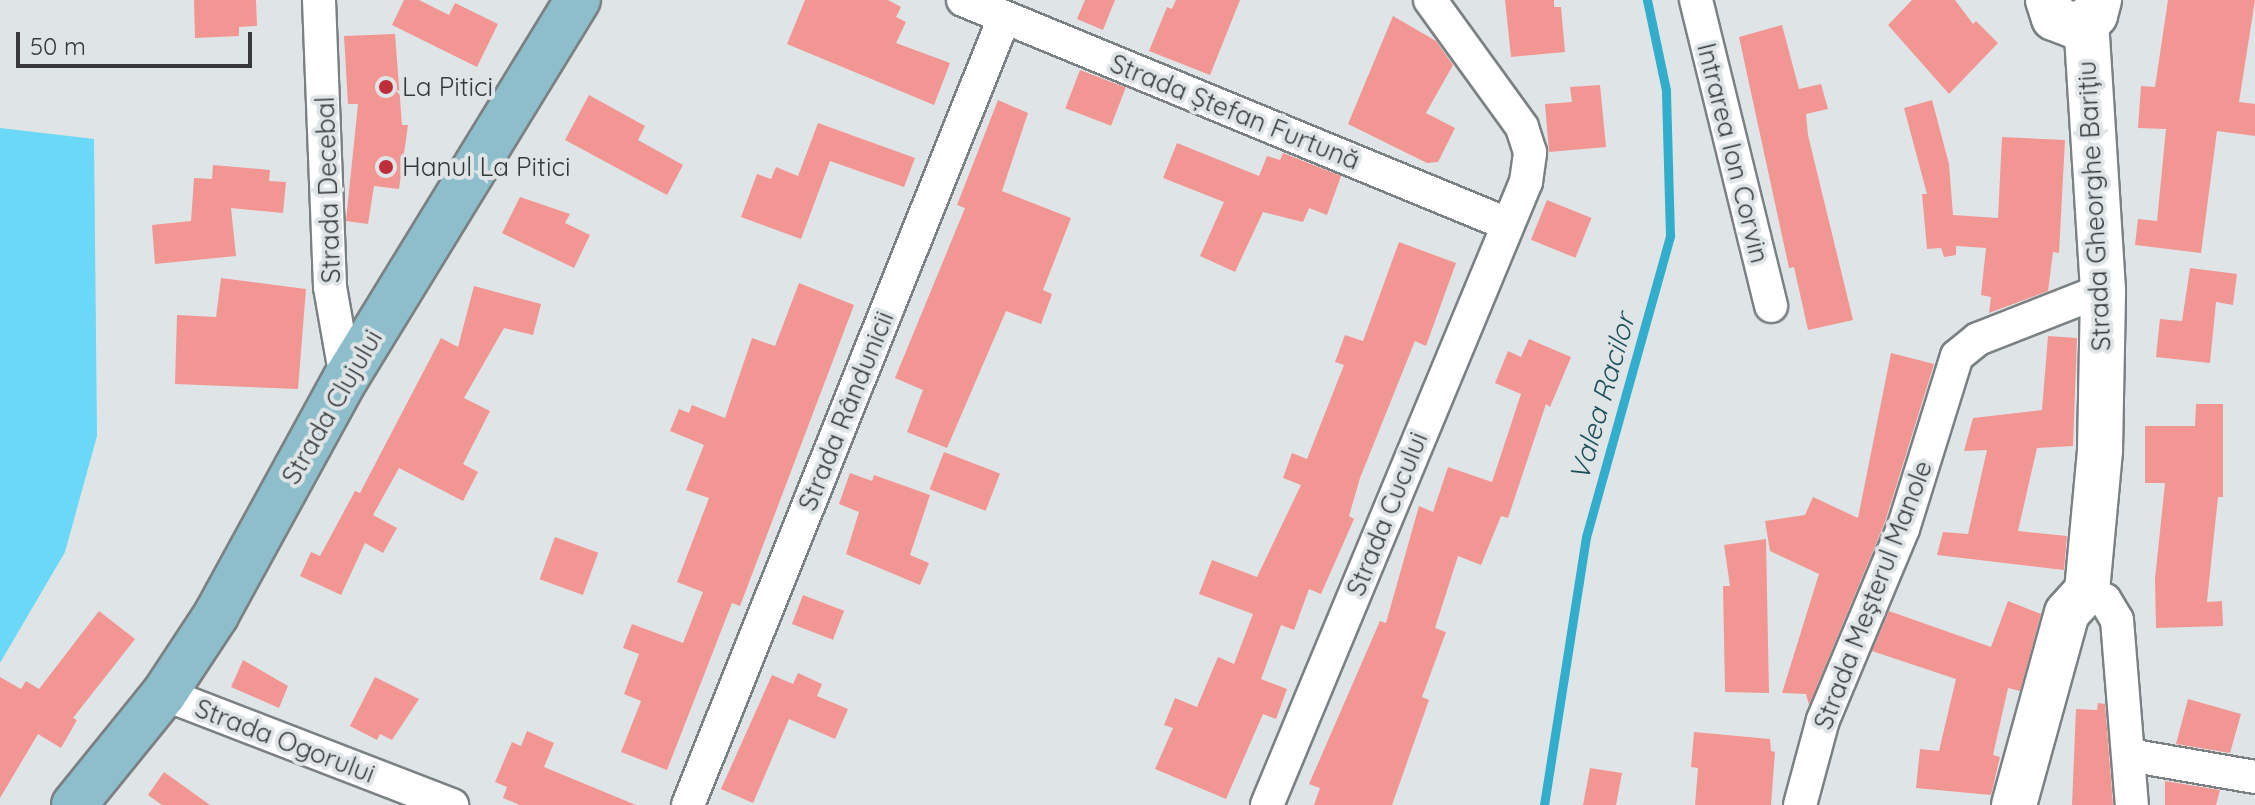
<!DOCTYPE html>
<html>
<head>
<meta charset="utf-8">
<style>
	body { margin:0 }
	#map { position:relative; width:2255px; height:805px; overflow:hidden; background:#dfe5e7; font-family:Quicksand,sans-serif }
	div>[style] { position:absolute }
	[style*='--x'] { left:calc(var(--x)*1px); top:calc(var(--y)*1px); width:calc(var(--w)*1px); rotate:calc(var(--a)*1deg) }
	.green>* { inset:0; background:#6ad8f6 }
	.stream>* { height:9px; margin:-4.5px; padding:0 4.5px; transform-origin:4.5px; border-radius:4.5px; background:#32adcb }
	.building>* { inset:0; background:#f29693; transform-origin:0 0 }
	.roads { filter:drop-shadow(2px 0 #7b8183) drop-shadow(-2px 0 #7b8183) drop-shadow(0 2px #7b8183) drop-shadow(0 -2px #7b8183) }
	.minor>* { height:32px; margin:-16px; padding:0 16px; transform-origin:16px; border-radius:16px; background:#fff }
	.secondary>* { height:44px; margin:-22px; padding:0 22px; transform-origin:22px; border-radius:22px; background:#fff }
	.primary>* { height:44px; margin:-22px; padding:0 22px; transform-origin:22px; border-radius:22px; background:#8ebecb }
	.dots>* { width:22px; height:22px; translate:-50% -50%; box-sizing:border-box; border:4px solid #dfe5e7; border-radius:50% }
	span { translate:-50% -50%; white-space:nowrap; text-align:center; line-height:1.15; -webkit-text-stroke:8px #dfe5e7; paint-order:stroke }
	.poi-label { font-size:26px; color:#363839 }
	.left { translate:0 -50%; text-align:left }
	.street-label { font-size:26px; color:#363839 }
	.water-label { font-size:28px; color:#1d4f5c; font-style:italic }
	.scale { position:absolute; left:16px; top:32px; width:236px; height:36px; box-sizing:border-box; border:4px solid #363839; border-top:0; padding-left:10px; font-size:24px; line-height:28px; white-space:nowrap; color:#363839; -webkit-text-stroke:6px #dfe5e7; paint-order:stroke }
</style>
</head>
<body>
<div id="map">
	<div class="green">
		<div style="clip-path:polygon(0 128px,94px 139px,97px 436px,65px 552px,0 663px)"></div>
	</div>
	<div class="stream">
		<div style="--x:1544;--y:805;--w:271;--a:-81.1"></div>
		<div style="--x:1586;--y:537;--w:313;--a:-74.4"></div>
		<div style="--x:1670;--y:236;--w:146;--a:-91.6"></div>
		<div style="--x:1666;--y:90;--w:92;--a:-101.9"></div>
	</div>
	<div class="building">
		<div style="clip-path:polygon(194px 0,256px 0,257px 26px,239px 27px,239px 36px,195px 38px)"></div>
		<div style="clip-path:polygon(404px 0,419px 0,449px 15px,455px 3px,498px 24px,477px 67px,392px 25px)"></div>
		<div style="clip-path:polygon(805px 0,888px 0,901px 7px,896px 17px,906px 22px,896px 43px,950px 63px,934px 105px,787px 44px)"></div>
		<div style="clip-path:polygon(1085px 0,1115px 0,1103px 30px,1077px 19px)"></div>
		<div style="clip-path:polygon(1176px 0,1240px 0,1210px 75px,1149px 51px,1167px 7px,1172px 9px)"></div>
		<div style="clip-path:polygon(1505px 0,1554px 0,1554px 7px,1561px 7px,1565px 52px,1511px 57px)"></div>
		<div style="clip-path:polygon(1912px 0,1955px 0,1973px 24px,1976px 21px,1998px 43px,1949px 94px,1888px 25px)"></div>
		<div style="clip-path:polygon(2168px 0,2255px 0,2239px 102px,2255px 104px,2255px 136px,2217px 131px,2201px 253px,2135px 245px,2138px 219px,2157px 221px,2166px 129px,2138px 128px,2141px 86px,2155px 87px)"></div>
		<div style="clip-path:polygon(1393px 16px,1436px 41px,1453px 65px,1426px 113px,1455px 128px,1438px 162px,1427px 163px,1348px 124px)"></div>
		<div style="clip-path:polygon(1782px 25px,1799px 89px,1821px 84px,1828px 109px,1806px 114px,1808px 135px,1853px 320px,1808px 330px,1794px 267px,1789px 268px,1739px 37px)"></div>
		<div style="clip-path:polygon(395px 34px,402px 125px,408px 125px,399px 189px,374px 186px,368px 224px,346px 221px,358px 104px,348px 104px,344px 36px)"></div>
		<div style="left:1080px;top:70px;width:49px;height:41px;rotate:21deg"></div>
		<div style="clip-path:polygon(1600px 85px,1606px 147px,1549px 152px,1545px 104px,1572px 102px,1570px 87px)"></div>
		<div style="clip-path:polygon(589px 95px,645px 126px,638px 140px,683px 165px,667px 195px,565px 140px)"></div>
		<div style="clip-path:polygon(998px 100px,1028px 113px,1002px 191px,1071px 218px,1043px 290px,1052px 294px,1041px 324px,1006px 311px,947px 448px,907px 432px,923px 390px,895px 378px,965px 208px,957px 205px)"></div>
		<div style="clip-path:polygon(1932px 100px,1949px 164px,1953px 215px,1998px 218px,2002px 137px,2065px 140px,2059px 253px,2053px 252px,2048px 291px,1989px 313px,1991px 297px,1981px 295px,1986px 248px,1956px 246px,1956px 255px,1944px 257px,1941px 248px,1927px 249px,1922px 194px,1927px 194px,1904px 108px)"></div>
		<div style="clip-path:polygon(818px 123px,915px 158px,904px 187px,830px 161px,801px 239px,741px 217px,757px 174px,771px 179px,776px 167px,798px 176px)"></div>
		<div style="clip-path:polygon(1177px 143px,1259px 176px,1267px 156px,1280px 160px,1283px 153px,1341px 176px,1327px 215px,1309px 208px,1303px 222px,1263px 212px,1235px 272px,1200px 256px,1224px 202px,1163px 178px)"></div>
		<div style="clip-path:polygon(213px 165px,270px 170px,269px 181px,286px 182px,283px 213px,231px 208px,236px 256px,155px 264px,152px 225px,191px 221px,194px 178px,212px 179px)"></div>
		<div style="clip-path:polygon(520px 197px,570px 214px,565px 223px,590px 235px,574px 268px,502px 233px)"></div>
		<div style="left:1547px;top:200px;width:48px;height:43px;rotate:22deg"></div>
		<div style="clip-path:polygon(1399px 242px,1456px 263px,1426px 346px,1415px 341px,1360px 478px,1349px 516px,1354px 519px,1321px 594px,1309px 589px,1294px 630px,1281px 625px,1261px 679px,1287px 689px,1276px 719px,1263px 714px,1226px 799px,1155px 769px,1173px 728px,1164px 725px,1175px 698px,1197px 707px,1218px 657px,1234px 664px,1253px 614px,1199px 594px,1212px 560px,1257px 577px,1301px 485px,1283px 478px,1292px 453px,1307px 459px,1344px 365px,1335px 362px,1345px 335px,1363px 341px)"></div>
		<div style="clip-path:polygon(2190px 268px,2237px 274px,2233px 305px,2216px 302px,2210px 363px,2156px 357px,2160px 319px,2182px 321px)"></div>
		<div style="clip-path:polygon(221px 278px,306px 289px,298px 389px,175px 384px,177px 315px,216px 317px)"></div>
		<div style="clip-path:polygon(799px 283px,854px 305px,740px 606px,732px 603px,667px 770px,621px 752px,641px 701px,624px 694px,639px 654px,623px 648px,632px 624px,683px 643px,703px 592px,677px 582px,709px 498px,686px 490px,704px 445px,670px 431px,679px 409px,689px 413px,692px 405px,725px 418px,752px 338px,775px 346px)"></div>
		<div style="clip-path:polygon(474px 286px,541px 304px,533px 335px,504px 328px,464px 398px,490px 411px,463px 464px,478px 472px,463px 501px,399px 468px,373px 515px,397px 528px,383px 553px,365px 543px,341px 595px,300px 576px,311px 552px,320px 556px,355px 491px,360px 493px,441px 338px,458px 347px)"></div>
		<div style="clip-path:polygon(2048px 336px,2077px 338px,2073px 446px,2037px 448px,2018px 531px,2067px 536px,2064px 570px,1937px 555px,1943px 532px,1968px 534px,1987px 450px,1964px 451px,1973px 418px,2042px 410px)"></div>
		<div style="clip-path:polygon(1529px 339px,1571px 357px,1550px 407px,1546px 404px,1508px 518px,1501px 516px,1481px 565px,1458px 556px,1435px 628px,1446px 632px,1422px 697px,1429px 700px,1392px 805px,1314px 805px,1320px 788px,1309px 784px,1380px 621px,1386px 623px,1419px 506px,1433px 512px,1448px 467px,1492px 482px,1521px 394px,1495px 383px,1508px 351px,1521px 357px)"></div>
		<div style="clip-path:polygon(1891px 353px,1934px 364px,1885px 522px,1809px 705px,1806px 694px,1782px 693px,1819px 574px,1770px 551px,1765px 521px,1805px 515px,1813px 497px,1858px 518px)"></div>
		<div style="clip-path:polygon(2196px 404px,2223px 404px,2223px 497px,2218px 497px,2207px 602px,2222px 601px,2223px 626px,2156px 628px,2155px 579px,2165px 483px,2145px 483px,2145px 426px,2195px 426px)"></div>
		<div style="left:944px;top:452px;width:60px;height:40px;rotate:21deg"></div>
		<div style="clip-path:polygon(850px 473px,872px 481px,874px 475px,930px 495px,910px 555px,929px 563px,920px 585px,846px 554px,859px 512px,839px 504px)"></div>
		<div style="left:555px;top:537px;width:46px;height:45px;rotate:20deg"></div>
		<div style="clip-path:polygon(1766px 539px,1769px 693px,1725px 692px,1723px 586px,1730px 586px,1724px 545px)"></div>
		<div style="left:803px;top:595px;width:44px;height:31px;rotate:21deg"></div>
		<div style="clip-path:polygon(2008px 601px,2041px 614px,2020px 691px,2008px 688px,1993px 755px,2000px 757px,1991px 795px,1916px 788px,1920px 749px,1939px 751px,1956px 679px,1872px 651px,1889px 611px,1991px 647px)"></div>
		<div style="clip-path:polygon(99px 611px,135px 639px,73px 718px,77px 720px,61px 748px,38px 734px,0 798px,0 677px,21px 689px,26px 681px,39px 689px)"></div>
		<div style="clip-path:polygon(243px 660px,288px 686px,279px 708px,231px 687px)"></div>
		<div style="clip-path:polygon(798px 673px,822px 684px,817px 696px,848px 709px,835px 739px,789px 719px,753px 803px,721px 789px,772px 675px,793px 684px)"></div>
		<div style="clip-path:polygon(375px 677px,419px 699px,392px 740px,380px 734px,377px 740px,350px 726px)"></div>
		<div style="clip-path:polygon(2188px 699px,2241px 714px,2230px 753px,2176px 744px)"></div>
		<div style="clip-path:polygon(2098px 703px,2105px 704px,2113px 805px,2072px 805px,2076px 709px,2097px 710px)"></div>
		<div style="clip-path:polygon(527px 731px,554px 743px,544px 767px,636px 805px,520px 805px,503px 798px,507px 787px,495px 782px,512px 742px,521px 746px)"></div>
		<div style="clip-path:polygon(1694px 732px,1770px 739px,1771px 751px,1775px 752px,1771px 805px,1695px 805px,1698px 768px,1691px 767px)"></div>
		<div style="clip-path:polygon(1590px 768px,1622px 773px,1616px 805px,1583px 805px)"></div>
		<div style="clip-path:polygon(164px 772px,210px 805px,162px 805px,148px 795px)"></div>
		<div style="clip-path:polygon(2165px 781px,2220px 790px,2216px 805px,2165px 805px)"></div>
	</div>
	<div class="roads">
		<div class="minor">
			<div style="--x:319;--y:0;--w:287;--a:87.8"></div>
			<div style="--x:330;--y:287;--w:92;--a:80"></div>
			<div style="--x:963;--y:0;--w:588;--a:22.38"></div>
			<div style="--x:1696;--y:0;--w:315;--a:76.2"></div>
			<div style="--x:2087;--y:591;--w:20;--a:27"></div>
			<div style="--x:2105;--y:600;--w:23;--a:59"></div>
			<div style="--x:2117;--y:620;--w:186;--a:85.4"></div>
			<div style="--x:164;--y:694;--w:309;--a:21.1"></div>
			<div style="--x:2129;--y:755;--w:128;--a:9.9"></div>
			<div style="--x:688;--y:805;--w:848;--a:-68.12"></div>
			<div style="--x:1267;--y:805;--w:675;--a:-67.43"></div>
			<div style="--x:1526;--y:182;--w:30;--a:-82"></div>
			<div style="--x:1530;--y:152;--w:26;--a:-108"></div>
			<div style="--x:1522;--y:127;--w:157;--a:-125.9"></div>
			<div style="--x:1800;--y:805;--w:88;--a:-74.9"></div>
			<div style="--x:1823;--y:720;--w:207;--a:-67.3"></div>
			<div style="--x:1903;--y:529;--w:181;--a:-72.7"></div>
			<div style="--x:1957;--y:356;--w:27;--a:-39"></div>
			<div style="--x:1978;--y:339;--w:134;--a:-21.4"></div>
		</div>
		<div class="secondary">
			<div style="--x:2048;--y:0;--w:19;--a:72"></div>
			<div style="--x:2054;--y:18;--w:22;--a:21"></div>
			<div style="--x:2075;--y:26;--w:23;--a:-29"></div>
			<div style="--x:2095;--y:15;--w:16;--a:-75"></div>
			<div style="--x:2014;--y:805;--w:199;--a:-74.6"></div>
			<div style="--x:2067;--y:613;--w:30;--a:-48"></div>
			<div style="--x:2087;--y:591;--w:142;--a:-84.7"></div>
			<div style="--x:2100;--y:450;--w:160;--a:-88.9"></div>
			<div style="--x:2103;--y:290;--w:268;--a:-93.6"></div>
		</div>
		<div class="primary">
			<div style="--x:74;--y:805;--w:143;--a:-51"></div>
			<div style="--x:164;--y:694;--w:95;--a:-56.6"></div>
			<div style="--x:216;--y:615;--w:270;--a:-61.3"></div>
			<div style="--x:346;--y:378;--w:444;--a:-58.5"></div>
		</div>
	</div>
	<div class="dots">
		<div style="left:386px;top:87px;background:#be2d39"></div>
		<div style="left:386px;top:167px;background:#be2d39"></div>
	</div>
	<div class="poi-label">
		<span class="left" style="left:402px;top:87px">La Pitici</span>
		<span class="left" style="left:402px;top:167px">Hanul La Pitici</span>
	</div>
	<div class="street-label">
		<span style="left:1235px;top:112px;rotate:22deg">Strada Ștefan Furtună</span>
		<span style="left:1733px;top:153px;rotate:76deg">Intrarea Ion Corvin</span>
		<span style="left:328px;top:190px;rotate:-92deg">Strada Decebal</span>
		<span style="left:2094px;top:206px;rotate:-93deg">Strada Gheorghe Barițiu</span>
		<span style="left:332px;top:407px;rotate:-60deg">Strada Clujului</span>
		<span style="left:846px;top:411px;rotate:-68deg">Strada Rândunicii</span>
		<span style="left:1387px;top:514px;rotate:-68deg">Strada Cucului</span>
		<span style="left:1873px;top:595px;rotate:-69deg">Strada Meșterul Manole</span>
		<span style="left:285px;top:741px;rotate:21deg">Strada Ogorului</span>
	</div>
	<div class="water-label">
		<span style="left:1602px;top:397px;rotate:-74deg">Valea Racilor</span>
	</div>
	<div class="scale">50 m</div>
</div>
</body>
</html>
